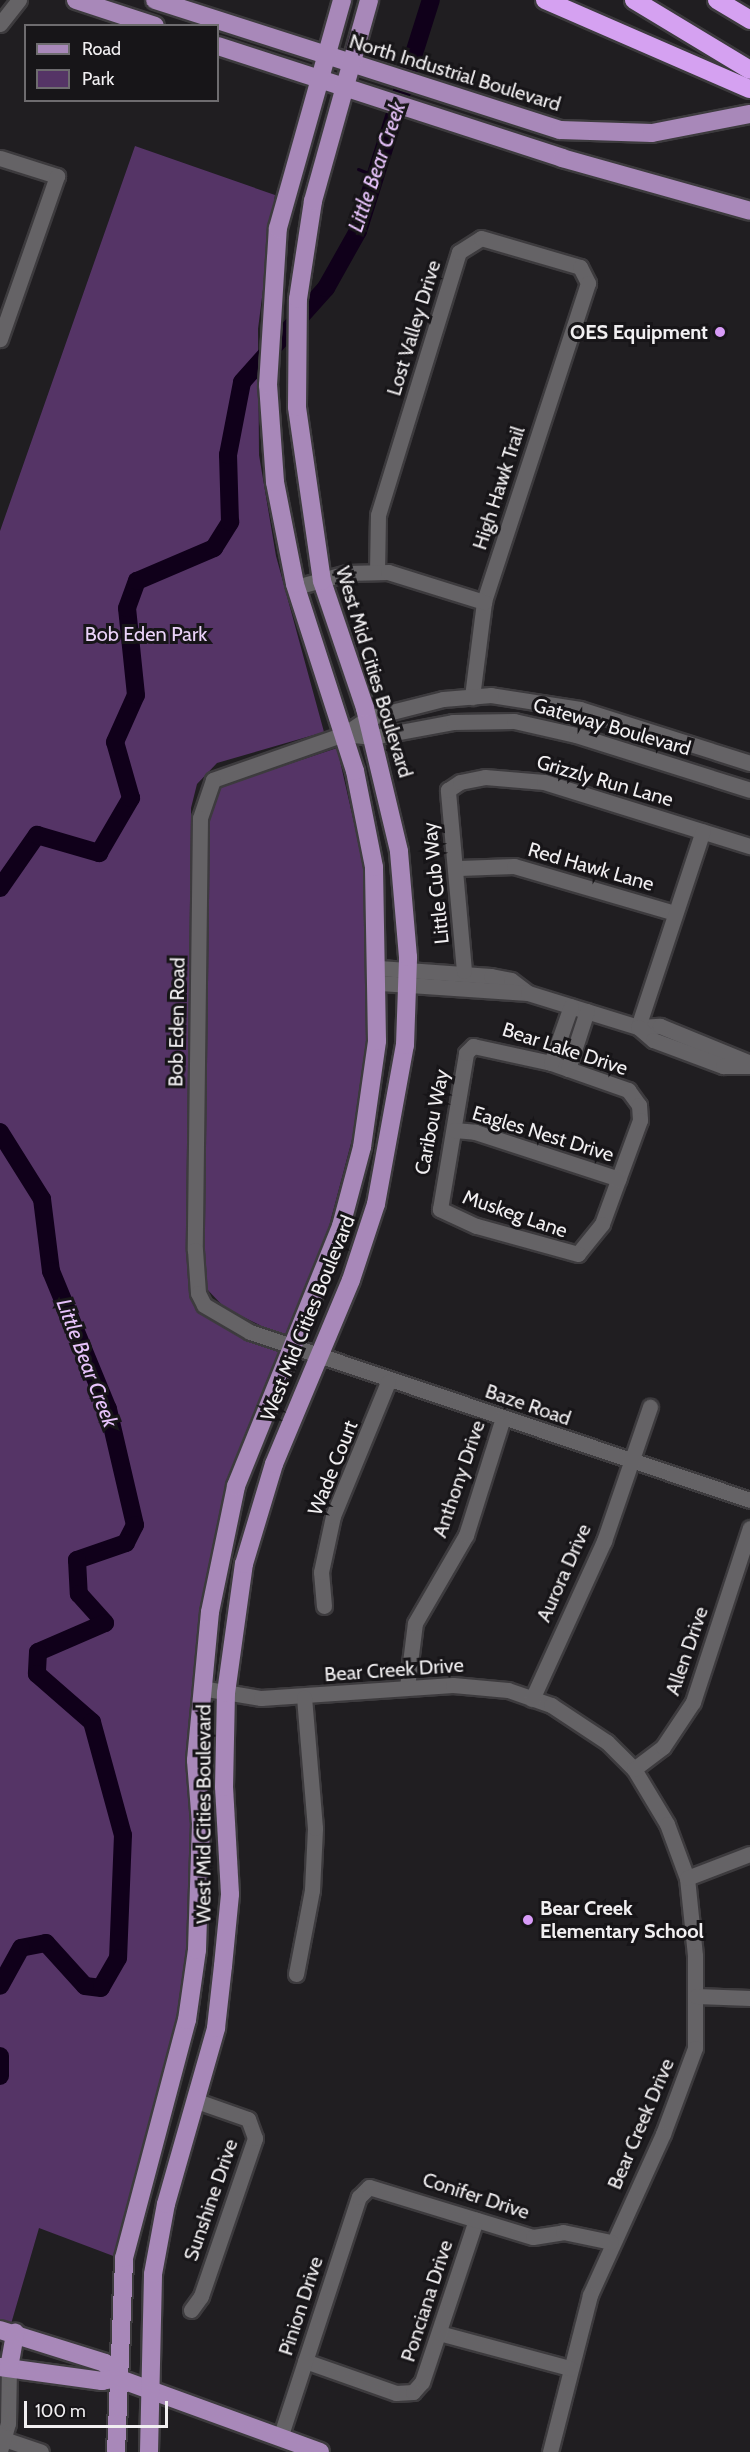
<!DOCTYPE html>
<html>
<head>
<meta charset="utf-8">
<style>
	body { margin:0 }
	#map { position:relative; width:750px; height:2452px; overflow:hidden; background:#201e21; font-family:Cabin,sans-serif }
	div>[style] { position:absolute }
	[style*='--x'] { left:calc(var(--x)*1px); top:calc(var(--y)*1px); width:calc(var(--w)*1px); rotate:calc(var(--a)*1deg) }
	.green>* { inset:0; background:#553466 }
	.stream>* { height:3px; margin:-1.5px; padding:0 1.5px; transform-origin:1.5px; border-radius:1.5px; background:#10001a }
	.river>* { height:18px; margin:-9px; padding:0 9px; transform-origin:9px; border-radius:9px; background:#10001a }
	.roads { filter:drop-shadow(2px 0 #3d3b3e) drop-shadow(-2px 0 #3d3b3e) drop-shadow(0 2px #3d3b3e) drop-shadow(0 -2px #3d3b3e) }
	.minor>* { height:15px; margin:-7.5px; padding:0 7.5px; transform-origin:7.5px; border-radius:7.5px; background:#656366 }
	.major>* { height:18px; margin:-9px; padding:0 9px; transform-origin:9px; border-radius:9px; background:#a888b9 }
	.highway>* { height:18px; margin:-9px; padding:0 9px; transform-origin:9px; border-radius:9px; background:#d5a1f1 }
	.dots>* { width:16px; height:16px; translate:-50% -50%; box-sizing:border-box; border:3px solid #171518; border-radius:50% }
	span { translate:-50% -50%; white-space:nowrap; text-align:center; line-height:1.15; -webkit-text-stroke:6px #171518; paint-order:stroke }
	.street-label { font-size:20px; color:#f1eff1 }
	.poi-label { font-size:20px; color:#f1eff1; font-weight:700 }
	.right { translate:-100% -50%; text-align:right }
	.left { translate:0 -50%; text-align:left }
	.park-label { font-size:20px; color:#ebd3f9 }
	.water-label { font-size:21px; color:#e7c3fb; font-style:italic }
	.legend { position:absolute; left:24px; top:24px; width:195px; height:78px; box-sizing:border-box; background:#171518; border:2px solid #6e6c6f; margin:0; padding:8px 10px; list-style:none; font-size:18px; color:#f1eff1 }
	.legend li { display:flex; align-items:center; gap:12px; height:30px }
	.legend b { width:30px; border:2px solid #6e6c6f }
	.scale { position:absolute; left:24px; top:2401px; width:144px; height:27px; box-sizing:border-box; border:3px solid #f1eff1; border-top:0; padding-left:8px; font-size:18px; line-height:21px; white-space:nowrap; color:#f1eff1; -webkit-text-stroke:4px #171518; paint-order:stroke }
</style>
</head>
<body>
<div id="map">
	<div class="green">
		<div style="clip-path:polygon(135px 146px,275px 195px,258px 329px,259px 455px,276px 556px,324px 732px,217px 763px,197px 784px,191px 808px,189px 1261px,201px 1310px,282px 1353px,214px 1549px,193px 1949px,165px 2087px,116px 2257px,39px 2228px,11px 2324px,0 2322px,0 531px)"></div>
		<div style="clip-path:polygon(337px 748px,365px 871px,373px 971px,363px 1098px,318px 1268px,292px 1332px,284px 1337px,225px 1308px,201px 1283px,204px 827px,216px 791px,226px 785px)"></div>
	</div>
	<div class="stream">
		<div style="--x:358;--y:169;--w:18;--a:22"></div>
	</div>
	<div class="river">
		<div style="--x:0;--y:888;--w:65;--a:-55.1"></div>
		<div style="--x:37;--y:835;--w:65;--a:16.2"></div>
		<div style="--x:99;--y:853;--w:64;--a:-59.8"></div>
		<div style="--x:131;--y:798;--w:58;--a:-105.9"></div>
		<div style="--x:115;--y:742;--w:51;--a:-65.9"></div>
		<div style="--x:136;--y:695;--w:87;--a:-95.9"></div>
		<div style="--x:127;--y:608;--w:29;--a:-70"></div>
		<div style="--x:137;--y:581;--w:84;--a:-23.2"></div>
		<div style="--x:214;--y:548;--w:31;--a:-58"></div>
		<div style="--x:230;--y:522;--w:67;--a:-91.7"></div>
		<div style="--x:228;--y:455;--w:74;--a:-79.1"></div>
		<div style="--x:242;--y:382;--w:126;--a:-48.2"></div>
		<div style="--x:326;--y:288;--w:65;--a:-60.7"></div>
		<div style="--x:358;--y:231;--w:242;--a:-72.5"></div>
		<div style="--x:0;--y:1132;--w:79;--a:57.9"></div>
		<div style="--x:42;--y:1199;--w:73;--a:82.9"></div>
		<div style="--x:51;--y:1271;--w:149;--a:67.6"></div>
		<div style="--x:108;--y:1409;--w:119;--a:76.9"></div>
		<div style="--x:135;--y:1525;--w:20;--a:117"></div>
		<div style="--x:126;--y:1543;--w:52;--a:160.9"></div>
		<div style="--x:77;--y:1560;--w:34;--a:87"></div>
		<div style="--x:79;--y:1594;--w:39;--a:48"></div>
		<div style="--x:105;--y:1623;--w:73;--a:156.6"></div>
		<div style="--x:38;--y:1652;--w:22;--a:93"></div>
		<div style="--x:37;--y:1674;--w:73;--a:41.1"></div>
		<div style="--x:92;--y:1722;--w:117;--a:74.7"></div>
		<div style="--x:123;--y:1835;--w:123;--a:92.3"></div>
		<div style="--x:118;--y:1958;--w:34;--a:120"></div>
		<div style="--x:101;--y:1988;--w:16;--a:-173"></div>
		<div style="--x:85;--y:1986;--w:58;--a:-132.2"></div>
		<div style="--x:46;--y:1943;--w:25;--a:169"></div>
		<div style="--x:21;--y:1948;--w:43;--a:118.9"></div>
		<div style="--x:0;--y:2056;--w:20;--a:90"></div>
	</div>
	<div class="roads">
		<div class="minor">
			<div style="--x:0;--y:24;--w:31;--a:-52"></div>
			<div style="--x:0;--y:158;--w:60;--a:17.5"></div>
			<div style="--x:57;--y:176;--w:173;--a:109.3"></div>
			<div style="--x:377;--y:572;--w:57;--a:-89"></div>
			<div style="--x:378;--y:515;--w:275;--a:-72.9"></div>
			<div style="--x:459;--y:252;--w:26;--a:-32"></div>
			<div style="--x:481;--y:238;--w:103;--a:16.3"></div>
			<div style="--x:580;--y:267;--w:18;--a:63"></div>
			<div style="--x:588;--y:283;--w:336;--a:108.1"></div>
			<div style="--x:484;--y:602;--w:96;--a:97.2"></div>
			<div style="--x:296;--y:587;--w:53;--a:-15.4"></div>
			<div style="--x:347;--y:573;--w:41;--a:-1.4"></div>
			<div style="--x:388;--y:572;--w:101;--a:17.4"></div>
			<div style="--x:344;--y:734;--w:29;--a:6"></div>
			<div style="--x:373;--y:737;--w:81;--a:-10.6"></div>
			<div style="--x:453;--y:722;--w:61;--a:-0.9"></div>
			<div style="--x:514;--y:721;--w:64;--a:12.7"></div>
			<div style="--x:576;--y:735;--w:182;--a:17.5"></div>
			<div style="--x:750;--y:763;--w:178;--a:-162.4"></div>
			<div style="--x:580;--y:709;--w:90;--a:-171.1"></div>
			<div style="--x:491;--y:695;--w:48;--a:175.2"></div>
			<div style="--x:443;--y:699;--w:77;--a:165.8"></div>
			<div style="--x:368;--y:718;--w:29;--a:146"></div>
			<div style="--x:344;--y:734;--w:139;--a:160.7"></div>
			<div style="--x:213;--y:780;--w:40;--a:108.9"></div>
			<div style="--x:200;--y:818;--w:432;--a:90.7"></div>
			<div style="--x:195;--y:1250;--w:43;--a:86"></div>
			<div style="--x:198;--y:1293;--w:13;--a:63"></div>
			<div style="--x:204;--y:1305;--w:53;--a:30.4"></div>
			<div style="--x:250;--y:1332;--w:527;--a:18.57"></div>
			<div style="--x:459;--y:868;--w:55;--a:-2.1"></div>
			<div style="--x:514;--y:866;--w:168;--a:16.3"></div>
			<div style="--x:379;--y:968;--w:112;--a:4.1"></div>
			<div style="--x:491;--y:976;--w:20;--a:11"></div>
			<div style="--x:511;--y:980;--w:21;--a:37"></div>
			<div style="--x:464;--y:971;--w:182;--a:-95.1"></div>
			<div style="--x:448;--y:790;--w:14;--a:-34"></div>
			<div style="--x:460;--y:782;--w:25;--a:-11"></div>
			<div style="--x:485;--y:777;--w:59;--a:4.8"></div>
			<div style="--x:544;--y:782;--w:216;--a:17.3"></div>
			<div style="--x:380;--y:983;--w:148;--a:3.9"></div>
			<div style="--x:528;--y:993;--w:115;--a:17.2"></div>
			<div style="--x:638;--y:1027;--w:22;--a:-3"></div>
			<div style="--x:660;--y:1026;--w:97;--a:22.3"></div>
			<div style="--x:638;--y:1027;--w:206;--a:-71.7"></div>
			<div style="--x:638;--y:1027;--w:20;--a:41"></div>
			<div style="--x:653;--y:1040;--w:75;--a:20.4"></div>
			<div style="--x:723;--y:1066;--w:27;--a:0"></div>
			<div style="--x:473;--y:1046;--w:80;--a:12.3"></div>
			<div style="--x:551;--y:1063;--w:82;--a:19.3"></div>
			<div style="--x:628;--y:1090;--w:19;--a:54"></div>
			<div style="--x:639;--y:1105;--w:15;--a:86"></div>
			<div style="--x:640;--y:1120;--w:111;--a:110.1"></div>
			<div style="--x:602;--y:1224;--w:38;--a:129"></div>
			<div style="--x:578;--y:1254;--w:106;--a:-164.6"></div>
			<div style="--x:476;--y:1226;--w:40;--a:-155"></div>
			<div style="--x:440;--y:1209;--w:158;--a:-80.5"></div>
			<div style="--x:466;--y:1053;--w:10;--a:-45"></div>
			<div style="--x:551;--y:1063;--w:60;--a:-70.7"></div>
			<div style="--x:568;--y:1069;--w:61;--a:-71.9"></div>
			<div style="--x:454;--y:1130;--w:21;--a:5"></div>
			<div style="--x:475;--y:1132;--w:151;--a:18.1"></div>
			<div style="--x:324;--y:1606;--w:34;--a:-95"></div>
			<div style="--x:321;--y:1572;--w:57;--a:-77.9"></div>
			<div style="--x:333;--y:1516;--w:145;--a:-67.7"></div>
			<div style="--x:407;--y:1687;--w:64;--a:-82.9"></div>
			<div style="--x:415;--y:1623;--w:102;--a:-59.9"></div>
			<div style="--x:466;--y:1535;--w:123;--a:-72.5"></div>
			<div style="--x:201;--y:1688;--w:61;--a:9.5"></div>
			<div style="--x:261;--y:1698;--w:192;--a:-3.9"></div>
			<div style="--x:453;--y:1685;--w:55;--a:5.2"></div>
			<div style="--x:508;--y:1690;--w:46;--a:19.2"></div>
			<div style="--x:551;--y:1705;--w:67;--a:33.5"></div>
			<div style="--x:607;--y:1742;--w:38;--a:45"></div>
			<div style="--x:634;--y:1769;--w:64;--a:59"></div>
			<div style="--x:667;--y:1824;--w:58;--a:69.7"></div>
			<div style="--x:687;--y:1878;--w:78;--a:84.1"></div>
			<div style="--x:695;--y:1956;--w:92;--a:90"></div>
			<div style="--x:695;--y:2048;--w:92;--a:110.4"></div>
			<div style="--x:663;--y:2134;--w:177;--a:114.4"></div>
			<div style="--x:590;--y:2295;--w:162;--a:104.3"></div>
			<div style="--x:532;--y:1699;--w:174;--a:-65.5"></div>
			<div style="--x:604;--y:1541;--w:142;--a:-71.1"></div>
			<div style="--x:634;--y:1769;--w:36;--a:-37"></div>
			<div style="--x:663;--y:1747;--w:54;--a:-56.3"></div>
			<div style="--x:693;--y:1702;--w:183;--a:-71.9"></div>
			<div style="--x:687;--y:1878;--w:67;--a:-20.9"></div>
			<div style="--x:296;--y:1974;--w:86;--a:-79.2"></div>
			<div style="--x:312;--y:1890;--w:62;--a:-87.2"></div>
			<div style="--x:315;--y:1828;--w:131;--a:-94.8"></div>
			<div style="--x:696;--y:1996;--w:54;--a:2.1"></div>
			<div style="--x:191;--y:2310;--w:17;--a:-54"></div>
			<div style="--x:201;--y:2296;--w:167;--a:-71.1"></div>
			<div style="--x:255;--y:2138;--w:20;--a:-110"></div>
			<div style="--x:248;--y:2119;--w:54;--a:-160.6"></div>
			<div style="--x:439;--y:2333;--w:136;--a:15"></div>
			<div style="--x:305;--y:2361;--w:96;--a:19.4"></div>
			<div style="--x:396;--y:2393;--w:17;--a:-3"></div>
			<div style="--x:413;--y:2392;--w:13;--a:-48"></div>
			<div style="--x:422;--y:2382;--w:171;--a:-71.6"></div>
			<div style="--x:280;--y:2438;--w:254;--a:-71.9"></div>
			<div style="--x:359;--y:2197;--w:14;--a:-45"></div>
			<div style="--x:369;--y:2187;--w:171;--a:17"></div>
			<div style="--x:533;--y:2237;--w:30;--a:-9"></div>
			<div style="--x:563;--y:2232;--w:49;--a:11.8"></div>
			<div style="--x:4;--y:2439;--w:39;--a:19"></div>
			<div style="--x:0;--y:2451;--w:29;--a:-74"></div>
			<div style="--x:8;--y:2423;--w:55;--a:-89"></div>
		</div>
		<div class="major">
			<div style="--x:76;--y:0;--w:83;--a:18.2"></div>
			<div style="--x:155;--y:0;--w:425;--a:17.8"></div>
			<div style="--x:560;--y:130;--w:92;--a:1.9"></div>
			<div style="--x:652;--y:133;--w:100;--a:-11"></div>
			<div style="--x:218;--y:46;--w:362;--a:18"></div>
			<div style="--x:562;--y:158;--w:195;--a:15.7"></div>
			<div style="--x:0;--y:2330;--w:110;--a:17.4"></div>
			<div style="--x:105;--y:2363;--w:19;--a:51"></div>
			<div style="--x:117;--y:2378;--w:216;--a:20"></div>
			<div style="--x:0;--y:2367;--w:103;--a:7.8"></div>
			<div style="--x:102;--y:2381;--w:15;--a:-11"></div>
			<div style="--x:9;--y:2368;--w:36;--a:-80"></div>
			<div style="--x:116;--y:2452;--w:194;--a:-87.6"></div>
			<div style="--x:124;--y:2258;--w:246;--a:-75.2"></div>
			<div style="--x:187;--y:2020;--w:71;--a:-81.9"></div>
			<div style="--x:197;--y:1950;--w:126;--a:-88.2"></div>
			<div style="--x:201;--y:1824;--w:64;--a:-94.5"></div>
			<div style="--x:196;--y:1760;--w:149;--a:-84.6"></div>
			<div style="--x:210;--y:1612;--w:129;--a:-78.3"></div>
			<div style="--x:236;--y:1486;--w:280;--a:-68"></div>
			<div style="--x:341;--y:1226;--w:82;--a:-75.1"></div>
			<div style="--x:362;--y:1147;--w:107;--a:-81.9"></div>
			<div style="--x:377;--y:1041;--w:174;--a:-91"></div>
			<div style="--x:374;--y:867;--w:98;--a:-101.2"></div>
			<div style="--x:355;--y:771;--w:196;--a:-107.8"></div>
			<div style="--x:295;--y:584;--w:104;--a:-101.1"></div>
			<div style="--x:275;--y:482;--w:97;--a:-94.1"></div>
			<div style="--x:268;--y:385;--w:157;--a:-86.4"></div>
			<div style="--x:278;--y:228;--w:237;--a:-74.3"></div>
			<div style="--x:149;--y:2452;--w:178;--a:-88.7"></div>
			<div style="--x:153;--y:2274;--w:71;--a:-79.5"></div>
			<div style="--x:166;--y:2204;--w:183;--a:-74.1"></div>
			<div style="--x:216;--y:2028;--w:62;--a:-83.6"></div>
			<div style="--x:223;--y:1966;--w:72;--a:-84.4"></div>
			<div style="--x:230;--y:1894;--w:107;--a:-93.2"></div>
			<div style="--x:224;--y:1787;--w:94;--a:-88.8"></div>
			<div style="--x:226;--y:1693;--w:130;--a:-82.1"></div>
			<div style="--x:244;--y:1564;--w:104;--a:-73.3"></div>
			<div style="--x:274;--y:1464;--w:199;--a:-67.3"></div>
			<div style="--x:351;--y:1280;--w:80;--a:-71.8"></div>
			<div style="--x:376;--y:1204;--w:162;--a:-79.7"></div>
			<div style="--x:405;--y:1045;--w:88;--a:-88"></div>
			<div style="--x:408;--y:957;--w:106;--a:-94.9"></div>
			<div style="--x:399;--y:851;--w:147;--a:-103.4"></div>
			<div style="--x:365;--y:708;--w:134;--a:-108.7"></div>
			<div style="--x:322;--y:581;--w:176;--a:-98.2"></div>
			<div style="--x:297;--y:407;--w:108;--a:-89.5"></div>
			<div style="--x:298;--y:299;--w:99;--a:-81.3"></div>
			<div style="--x:313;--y:201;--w:209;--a:-74.4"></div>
		</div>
		<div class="highway">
			<div style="--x:545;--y:0;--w:223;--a:23.5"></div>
			<div style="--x:634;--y:0;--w:135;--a:31.1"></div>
			<div style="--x:717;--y:0;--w:39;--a:31"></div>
		</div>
	</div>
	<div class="dots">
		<div style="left:720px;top:332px;background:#d89bf8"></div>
		<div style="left:528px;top:1920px;background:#d89bf8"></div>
	</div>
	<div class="street-label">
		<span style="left:455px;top:73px;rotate:17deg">North Industrial Boulevard</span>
		<span style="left:414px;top:328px;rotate:-73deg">Lost Valley Drive</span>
		<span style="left:499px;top:488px;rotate:-72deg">High Hawk Trail</span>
		<span style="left:374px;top:672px;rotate:73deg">West Mid Cities Boulevard</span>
		<span style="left:612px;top:727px;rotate:16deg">Gateway Boulevard</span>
		<span style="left:605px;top:781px;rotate:16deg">Grizzly Run Lane</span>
		<span style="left:591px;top:867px;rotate:16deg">Red Hawk Lane</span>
		<span style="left:436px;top:883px;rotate:-96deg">Little Cub Way</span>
		<span style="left:177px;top:1022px;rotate:-89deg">Bob Eden Road</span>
		<span style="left:565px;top:1049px;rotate:18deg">Bear Lake Drive</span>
		<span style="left:432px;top:1122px;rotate:-79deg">Caribou Way</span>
		<span style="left:543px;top:1134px;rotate:17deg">Eagles Nest Drive</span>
		<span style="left:515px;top:1214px;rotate:19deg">Muskeg Lane</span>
		<span style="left:308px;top:1318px;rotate:-68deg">West Mid Cities Boulevard</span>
		<span style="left:528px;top:1405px;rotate:19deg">Baze Road</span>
		<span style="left:333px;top:1468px;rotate:-68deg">Wade Court</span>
		<span style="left:459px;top:1479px;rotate:-71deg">Anthony Drive</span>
		<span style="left:564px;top:1573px;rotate:-66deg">Aurora Drive</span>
		<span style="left:687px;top:1651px;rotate:-71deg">Allen Drive</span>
		<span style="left:394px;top:1670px;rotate:-4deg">Bear Creek Drive</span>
		<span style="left:204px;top:1814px;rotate:-90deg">West Mid Cities Boulevard</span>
		<span style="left:641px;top:2124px;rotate:-67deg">Bear Creek Drive</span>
		<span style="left:476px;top:2196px;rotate:18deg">Conifer Drive</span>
		<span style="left:211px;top:2200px;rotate:-71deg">Sunshine Drive</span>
		<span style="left:427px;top:2301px;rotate:-72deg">Ponciana Drive</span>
		<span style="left:301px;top:2306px;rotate:-72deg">Pinion Drive</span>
	</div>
	<div class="poi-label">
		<span class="right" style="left:708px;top:332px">OES Equipment</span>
		<span class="left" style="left:540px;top:1920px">Bear Creek<br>Elementary School</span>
	</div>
	<div class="park-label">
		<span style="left:146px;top:634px">Bob Eden Park</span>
	</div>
	<div class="water-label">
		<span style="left:377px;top:167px;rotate:-71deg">Little Bear Creek</span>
		<span style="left:87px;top:1363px;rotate:69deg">Little Bear Creek</span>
	</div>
	<ul class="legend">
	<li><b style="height:8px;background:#a888b9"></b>Road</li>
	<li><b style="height:16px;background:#553466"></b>Park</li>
	</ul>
	<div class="scale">100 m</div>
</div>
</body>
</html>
